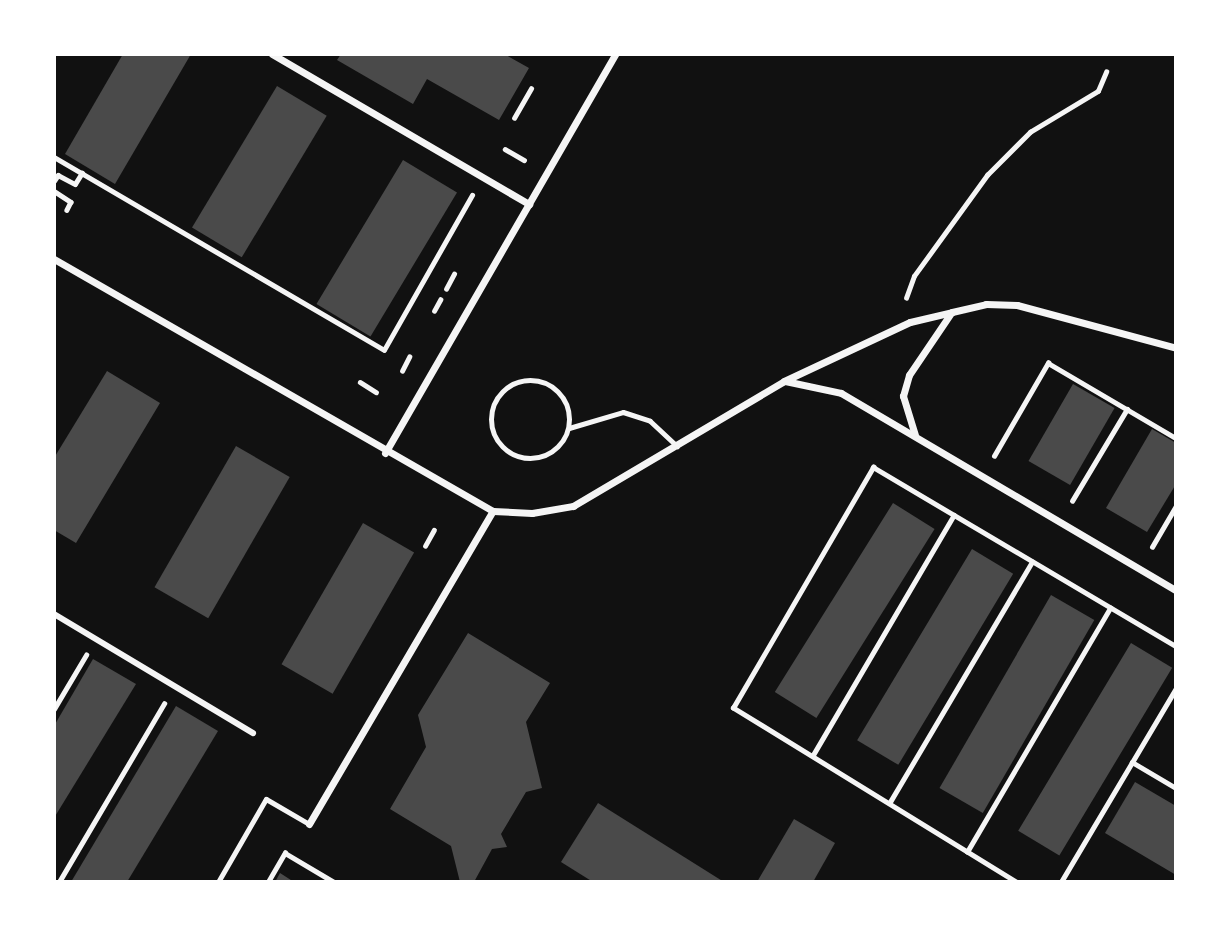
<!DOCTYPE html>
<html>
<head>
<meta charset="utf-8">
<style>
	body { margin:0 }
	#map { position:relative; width:1230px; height:936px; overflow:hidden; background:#111; font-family:"Public Sans",sans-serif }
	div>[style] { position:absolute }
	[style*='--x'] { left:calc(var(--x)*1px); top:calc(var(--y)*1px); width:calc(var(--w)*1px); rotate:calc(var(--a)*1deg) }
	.building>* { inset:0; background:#4a4a4a; transform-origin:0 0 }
	.path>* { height:4.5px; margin:-2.25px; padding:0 2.25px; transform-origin:2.25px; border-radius:2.25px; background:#f5f5f5 }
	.service>* { height:5px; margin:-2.5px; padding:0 2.5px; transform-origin:2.5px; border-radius:2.5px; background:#f5f5f5 }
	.service>.ring { margin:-2.5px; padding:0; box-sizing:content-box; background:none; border:5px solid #f5f5f5; border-radius:50% }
	.pedestrian>* { height:6px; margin:-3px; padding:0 3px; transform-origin:3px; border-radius:3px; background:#f5f5f5 }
	.minor>* { height:7px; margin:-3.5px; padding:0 3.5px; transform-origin:3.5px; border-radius:3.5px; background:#f5f5f5 }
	span { translate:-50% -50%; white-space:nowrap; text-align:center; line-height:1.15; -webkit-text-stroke:7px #fff; paint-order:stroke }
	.frame { position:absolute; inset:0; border:56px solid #fff; pointer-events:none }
</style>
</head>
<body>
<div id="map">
	<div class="building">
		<div style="clip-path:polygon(123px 54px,191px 54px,115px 184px,65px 154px)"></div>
		<div style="clip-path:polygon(341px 54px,504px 54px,529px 68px,499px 120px,427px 79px,413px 104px,337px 60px)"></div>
		<div style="left:277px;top:86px;width:58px;height:165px;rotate:31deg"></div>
		<div style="left:403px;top:160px;width:63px;height:168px;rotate:31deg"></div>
		<div style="clip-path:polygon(107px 371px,160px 403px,76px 543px,54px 530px,54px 458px)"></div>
		<div style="left:1073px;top:384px;width:48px;height:89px;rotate:30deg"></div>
		<div style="clip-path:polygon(1152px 429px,1176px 443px,1176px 484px,1147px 532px,1106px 508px)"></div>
		<div style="left:236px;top:446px;width:62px;height:163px;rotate:30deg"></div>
		<div style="left:893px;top:503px;width:49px;height:223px;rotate:32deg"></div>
		<div style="left:363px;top:523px;width:59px;height:163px;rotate:30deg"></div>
		<div style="left:972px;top:549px;width:48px;height:223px;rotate:31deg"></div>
		<div style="left:1051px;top:595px;width:50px;height:223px;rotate:30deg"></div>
		<div style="clip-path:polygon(468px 633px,550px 683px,526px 722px,542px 788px,526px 792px,501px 834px,507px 847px,492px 849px,474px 882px,460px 882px,451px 846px,390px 809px,426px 747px,418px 715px)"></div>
		<div style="left:1131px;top:643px;width:48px;height:219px;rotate:31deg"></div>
		<div style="clip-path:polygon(93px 659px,136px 684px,54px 818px,54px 726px)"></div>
		<div style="clip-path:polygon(176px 706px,218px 731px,127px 882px,71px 882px)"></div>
		<div style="clip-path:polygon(1135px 782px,1176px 806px,1176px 875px,1105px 833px)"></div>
		<div style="clip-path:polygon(598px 803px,724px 882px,593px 882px,561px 862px)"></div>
		<div style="clip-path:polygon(794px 819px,835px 843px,813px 882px,757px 882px)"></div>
		<div style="clip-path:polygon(280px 873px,294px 882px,275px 882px)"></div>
	</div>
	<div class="path">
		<div style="--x:514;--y:118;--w:34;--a:-60"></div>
		<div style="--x:505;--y:149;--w:22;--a:30"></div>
		<div style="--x:54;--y:157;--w:382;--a:30.3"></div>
		<div style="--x:384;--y:350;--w:178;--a:-60.4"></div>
		<div style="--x:54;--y:181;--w:7;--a:-56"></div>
		<div style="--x:58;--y:175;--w:19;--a:28"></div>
		<div style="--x:75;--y:184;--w:13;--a:-58"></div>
		<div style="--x:54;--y:191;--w:20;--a:33"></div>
		<div style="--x:71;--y:202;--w:9;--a:117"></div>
		<div style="--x:446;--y:289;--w:17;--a:-62"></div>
		<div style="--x:906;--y:298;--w:23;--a:-70"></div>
		<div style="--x:914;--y:276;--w:125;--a:-54.1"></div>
		<div style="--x:987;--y:175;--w:61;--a:-45"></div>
		<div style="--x:1030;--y:132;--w:79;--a:-31.1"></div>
		<div style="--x:1098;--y:91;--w:21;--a:-67"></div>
		<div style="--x:434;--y:311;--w:13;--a:-61"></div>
		<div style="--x:402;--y:371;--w:16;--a:-63"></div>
		<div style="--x:360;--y:382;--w:19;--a:32"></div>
		<div style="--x:994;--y:456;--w:108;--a:-59.9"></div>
		<div style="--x:1048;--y:363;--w:148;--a:30.4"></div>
		<div style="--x:1072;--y:501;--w:107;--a:-59.1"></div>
		<div style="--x:425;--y:546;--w:18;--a:-61"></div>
		<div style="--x:1152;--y:547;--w:48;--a:-59.7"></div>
		<div style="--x:54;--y:709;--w:63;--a:-59.3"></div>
		<div style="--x:813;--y:755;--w:278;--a:-59.6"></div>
		<div style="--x:1132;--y:762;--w:51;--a:30.6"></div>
		<div style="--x:890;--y:802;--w:279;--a:-59.4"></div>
		<div style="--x:967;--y:852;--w:283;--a:-59.6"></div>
		<div style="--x:59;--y:882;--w:207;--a:-59.5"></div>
		<div style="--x:268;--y:882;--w:34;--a:-60"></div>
		<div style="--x:285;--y:853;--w:57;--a:30.6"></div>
		<div style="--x:1016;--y:882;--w:332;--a:-148.4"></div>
		<div style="--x:733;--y:708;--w:279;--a:-59.8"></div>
		<div style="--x:873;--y:467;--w:352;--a:30.6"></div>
		<div style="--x:1061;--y:882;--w:226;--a:-59.3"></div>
	</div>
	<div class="service">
		<div class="ring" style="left:491px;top:380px;width:73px;height:73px"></div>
		<div style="--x:569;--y:428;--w:56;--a:-16.5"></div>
		<div style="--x:623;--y:412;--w:28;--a:18"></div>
		<div style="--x:650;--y:421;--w:37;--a:43"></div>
		<div style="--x:218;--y:882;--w:96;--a:-60"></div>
		<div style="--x:266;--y:799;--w:50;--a:30.2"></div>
	</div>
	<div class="pedestrian">
		<div style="--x:54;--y:614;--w:232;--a:30.9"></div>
	</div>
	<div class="minor">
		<div style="--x:272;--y:54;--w:298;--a:30.3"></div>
		<div style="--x:54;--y:259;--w:506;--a:29.86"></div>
		<div style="--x:493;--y:511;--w:39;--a:3"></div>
		<div style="--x:532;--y:513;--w:42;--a:-9.7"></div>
		<div style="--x:573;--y:506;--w:245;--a:-30.6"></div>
		<div style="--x:784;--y:381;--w:139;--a:-25.1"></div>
		<div style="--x:910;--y:322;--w:43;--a:-13.4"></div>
		<div style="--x:952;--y:312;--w:35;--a:-13"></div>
		<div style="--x:986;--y:304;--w:31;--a:2"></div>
		<div style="--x:1017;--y:305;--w:165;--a:15.1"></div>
		<div style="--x:785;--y:381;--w:57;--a:12.1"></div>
		<div style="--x:841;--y:393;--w:389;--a:30.5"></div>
		<div style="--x:915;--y:435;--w:41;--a:-107.1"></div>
		<div style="--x:903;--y:396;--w:22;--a:-74"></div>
		<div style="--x:909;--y:375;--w:75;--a:-55.9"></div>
		<div style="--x:385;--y:453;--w:461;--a:-60"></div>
		<div style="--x:309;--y:824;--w:363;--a:-59.6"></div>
	</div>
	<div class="frame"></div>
</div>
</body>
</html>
